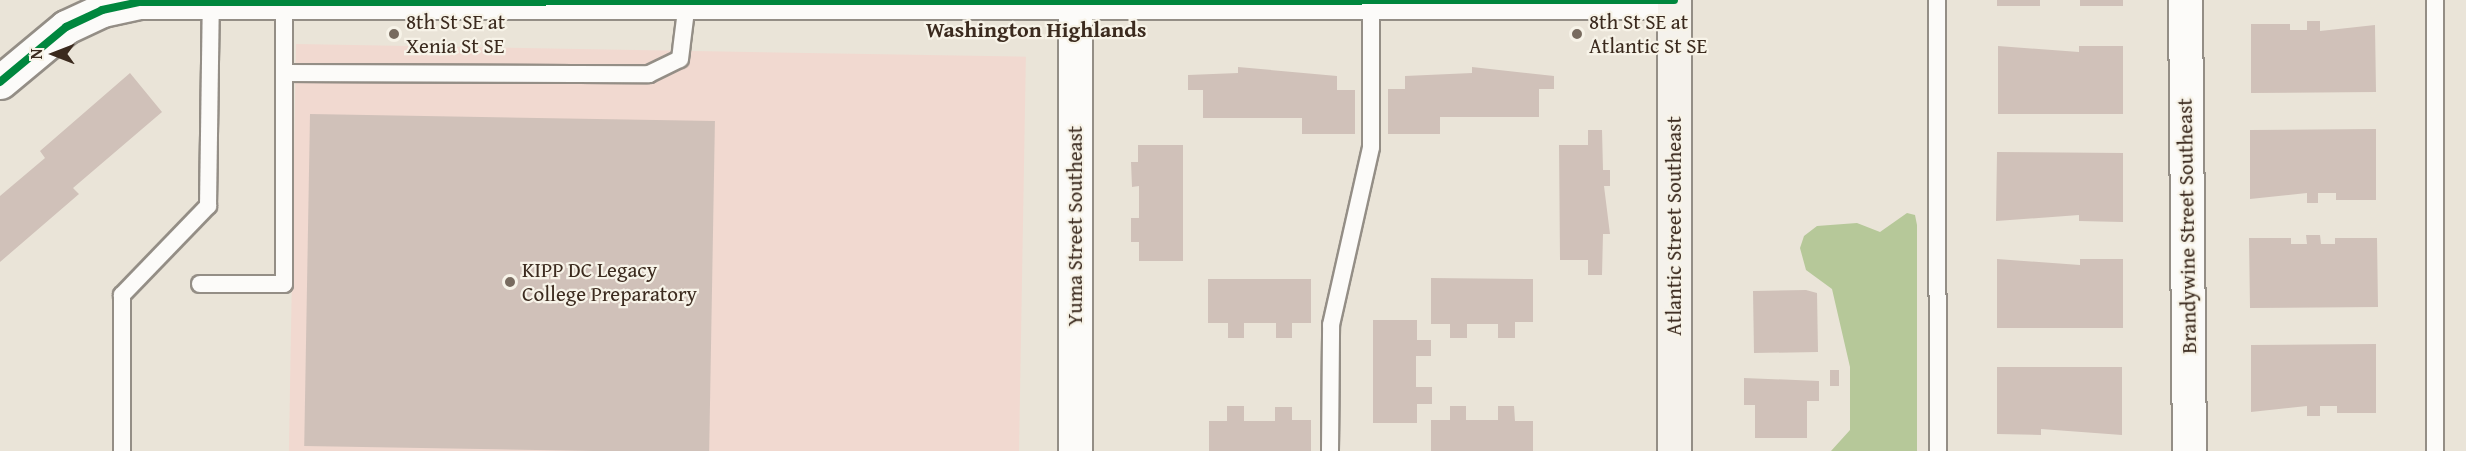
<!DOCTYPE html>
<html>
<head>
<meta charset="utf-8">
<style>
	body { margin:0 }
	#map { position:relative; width:2466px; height:451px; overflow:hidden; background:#eae4d8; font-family:"Gentium Book Plus",serif }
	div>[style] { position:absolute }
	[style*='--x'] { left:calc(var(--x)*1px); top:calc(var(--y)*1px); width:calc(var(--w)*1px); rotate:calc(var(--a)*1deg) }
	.built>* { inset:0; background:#f1d9d0; transform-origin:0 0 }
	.forest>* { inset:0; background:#b6c899 }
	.building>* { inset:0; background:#d0c1b9; transform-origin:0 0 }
	.roads { filter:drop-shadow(2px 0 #948e86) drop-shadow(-2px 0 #948e86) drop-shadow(0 2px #948e86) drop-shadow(0 -2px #948e86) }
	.lane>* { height:16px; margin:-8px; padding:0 8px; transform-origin:8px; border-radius:8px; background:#fcfbf9 }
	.street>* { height:33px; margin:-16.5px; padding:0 16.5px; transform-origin:16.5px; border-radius:16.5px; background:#fcfbf9 }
	.secondary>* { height:33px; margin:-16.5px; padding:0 16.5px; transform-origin:16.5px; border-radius:16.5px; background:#f5f2ec }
	.cycleway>* { height:8px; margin:-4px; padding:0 4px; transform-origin:4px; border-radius:4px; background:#00873e }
	.dots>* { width:16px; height:16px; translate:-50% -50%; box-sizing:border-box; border:3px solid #f7f3e8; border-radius:50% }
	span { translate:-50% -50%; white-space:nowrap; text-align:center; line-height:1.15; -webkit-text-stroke:4.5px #f7f3e8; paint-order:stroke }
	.poi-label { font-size:21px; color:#3b2a1e }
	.left { translate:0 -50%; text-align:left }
	.street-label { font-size:21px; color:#3b2a1e }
	.neighbourhood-label { font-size:22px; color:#3b2a1e; font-weight:700 }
	.north { position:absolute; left:24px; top:24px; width:60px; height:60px; -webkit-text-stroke:4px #f7f3e8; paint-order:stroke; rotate:270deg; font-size:16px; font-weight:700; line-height:24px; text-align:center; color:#3b2a1e }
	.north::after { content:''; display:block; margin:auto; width:21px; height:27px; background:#3b2a1e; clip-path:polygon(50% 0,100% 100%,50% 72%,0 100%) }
</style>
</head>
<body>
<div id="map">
	<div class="built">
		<div style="left:296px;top:44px;width:730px;height:407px;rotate:1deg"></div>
	</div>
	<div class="forest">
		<div style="clip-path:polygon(1907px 213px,1915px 215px,1917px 225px,1917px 451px,1831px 451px,1850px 430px,1850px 367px,1832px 289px,1806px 270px,1800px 248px,1804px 236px,1817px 226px,1857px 223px,1880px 232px)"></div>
	</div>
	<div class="building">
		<div style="left:1997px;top:0;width:43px;height:6px"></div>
		<div style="left:2080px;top:0;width:43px;height:6px"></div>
		<div style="clip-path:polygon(2307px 21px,2320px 21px,2320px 31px,2375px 25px,2376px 92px,2251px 93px,2251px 24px,2290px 24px,2290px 30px,2307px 30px)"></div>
		<div style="clip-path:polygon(1998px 46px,2079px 52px,2079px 46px,2123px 46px,2123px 114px,1998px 114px)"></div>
		<div style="clip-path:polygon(1238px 67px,1337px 76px,1337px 90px,1355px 90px,1355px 134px,1302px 134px,1302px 118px,1203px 118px,1203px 90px,1188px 90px,1188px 75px,1238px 73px)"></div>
		<div style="clip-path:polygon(1472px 67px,1554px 76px,1554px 89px,1539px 89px,1539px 117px,1440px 117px,1440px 134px,1388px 134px,1388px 89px,1405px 89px,1405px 76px,1472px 73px)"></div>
		<div style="clip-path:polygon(130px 73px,162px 112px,73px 188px,79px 194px,0 262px,0 196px,45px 158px,40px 151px)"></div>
		<div style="left:310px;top:114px;width:405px;height:332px;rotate:1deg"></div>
		<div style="clip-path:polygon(2376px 129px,2376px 200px,2336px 200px,2336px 193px,2318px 193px,2318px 203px,2307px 203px,2307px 193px,2250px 199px,2250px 130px)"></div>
		<div style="clip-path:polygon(1588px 130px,1602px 130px,1603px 170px,1610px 170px,1610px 186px,1604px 186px,1610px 234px,1603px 234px,1602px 275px,1588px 275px,1588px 260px,1560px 260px,1559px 145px,1588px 145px)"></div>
		<div style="clip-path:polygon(1138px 145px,1183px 145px,1183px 261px,1139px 261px,1139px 242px,1131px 242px,1131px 218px,1139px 218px,1139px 186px,1132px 187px,1131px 162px,1138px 162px)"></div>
		<div style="clip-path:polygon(1997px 152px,2123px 153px,2123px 222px,2079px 221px,2079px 215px,1996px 221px)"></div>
		<div style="clip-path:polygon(2306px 235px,2320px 235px,2321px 244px,2335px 244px,2335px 238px,2377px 238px,2378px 307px,2250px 308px,2249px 238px,2291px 238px,2291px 244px,2307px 244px)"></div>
		<div style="clip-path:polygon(1997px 259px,2080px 265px,2080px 259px,2123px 259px,2123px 328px,1997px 328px)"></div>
		<div style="clip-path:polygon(1431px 278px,1533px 279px,1533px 322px,1515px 322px,1515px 338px,1498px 338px,1498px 324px,1467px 324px,1467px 338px,1450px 338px,1450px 324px,1431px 324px)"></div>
		<div style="clip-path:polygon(1208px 279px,1311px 279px,1311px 323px,1292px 323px,1292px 338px,1276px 338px,1276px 323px,1244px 323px,1244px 338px,1228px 338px,1228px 323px,1208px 323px)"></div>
		<div style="clip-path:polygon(1806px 290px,1817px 293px,1818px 352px,1754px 353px,1753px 291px)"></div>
		<div style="clip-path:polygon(1373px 320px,1417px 320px,1417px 340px,1431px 340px,1431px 356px,1416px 356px,1416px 387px,1432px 387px,1432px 404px,1417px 404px,1417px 423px,1373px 423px)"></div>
		<div style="clip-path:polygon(2376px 344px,2376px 413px,2337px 413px,2337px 406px,2320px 406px,2320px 416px,2307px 416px,2307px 406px,2251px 412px,2251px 345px)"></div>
		<div style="clip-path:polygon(1997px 367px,2122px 367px,2122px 435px,2041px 429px,2041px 435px,1997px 434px)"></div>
		<div style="left:1830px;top:370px;width:9px;height:16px"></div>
		<div style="clip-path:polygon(1744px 378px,1819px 381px,1819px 401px,1807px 401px,1807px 438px,1755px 438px,1755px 405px,1744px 405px)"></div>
		<div style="clip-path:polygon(1227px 406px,1244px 406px,1244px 421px,1275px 421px,1275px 407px,1292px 407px,1292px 420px,1311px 420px,1311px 451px,1209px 451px,1209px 421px,1227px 421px)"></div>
		<div style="clip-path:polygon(1450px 406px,1466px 406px,1466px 420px,1498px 420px,1498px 406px,1514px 406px,1515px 421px,1533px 421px,1533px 451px,1431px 451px,1431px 420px,1450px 420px)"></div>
	</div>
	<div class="roads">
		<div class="lane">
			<div style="--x:1937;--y:0;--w:451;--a:89.9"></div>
			<div style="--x:284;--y:73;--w:365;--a:0.2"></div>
			<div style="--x:649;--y:74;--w:34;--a:-26"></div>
			<div style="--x:680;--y:59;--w:57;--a:-83"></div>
			<div style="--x:200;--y:284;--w:84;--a:0"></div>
			<div style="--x:284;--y:284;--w:282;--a:-90"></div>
			<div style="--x:122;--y:451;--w:156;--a:-90"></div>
			<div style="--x:122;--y:295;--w:124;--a:-46"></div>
			<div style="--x:208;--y:206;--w:204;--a:-89.2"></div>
			<div style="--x:1330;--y:451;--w:126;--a:-89.5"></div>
			<div style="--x:1331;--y:325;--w:182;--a:-77.3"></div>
			<div style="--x:1371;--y:147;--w:145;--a:-90"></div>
			<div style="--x:2435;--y:451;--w:451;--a:-90"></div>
		</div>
		<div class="street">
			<div style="--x:1075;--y:0;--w:451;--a:90"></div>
			<div style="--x:2185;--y:0;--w:451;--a:89.5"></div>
			<div style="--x:0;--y:82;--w:86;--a:-39.8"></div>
			<div style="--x:66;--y:27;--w:40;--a:-25"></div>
			<div style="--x:102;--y:10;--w:40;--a:-12"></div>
			<div style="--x:141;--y:2;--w:1533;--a:0"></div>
		</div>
		<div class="secondary">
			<div style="--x:1674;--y:0;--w:451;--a:90"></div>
		</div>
	</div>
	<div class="cycleway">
		<div style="--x:0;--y:82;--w:86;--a:-39.8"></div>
		<div style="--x:66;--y:27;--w:40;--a:-25"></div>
		<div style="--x:102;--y:10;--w:40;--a:-12"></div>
		<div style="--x:141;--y:2;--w:1533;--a:-0.07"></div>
	</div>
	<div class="dots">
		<div style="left:394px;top:34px;background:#786b5f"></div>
		<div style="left:1577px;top:34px;background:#786b5f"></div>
		<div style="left:510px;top:282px;background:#786b5f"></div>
	</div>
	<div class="poi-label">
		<span class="left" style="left:406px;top:34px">8th St SE at<br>Xenia St SE</span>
		<span class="left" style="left:1589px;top:34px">8th St SE at<br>Atlantic St SE</span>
		<span class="left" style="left:522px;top:282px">KIPP DC Legacy<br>College Preparatory</span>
	</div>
	<div class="street-label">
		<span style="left:1075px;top:226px;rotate:-90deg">Yuma Street Southeast</span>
		<span style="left:1674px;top:226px;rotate:-90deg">Atlantic Street Southeast</span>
		<span style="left:2187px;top:226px;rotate:-91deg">Brandywine Street Southeast</span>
	</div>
	<div class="neighbourhood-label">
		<span style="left:1036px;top:30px">Washington Highlands</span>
	</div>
	<div class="north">N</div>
</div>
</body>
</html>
